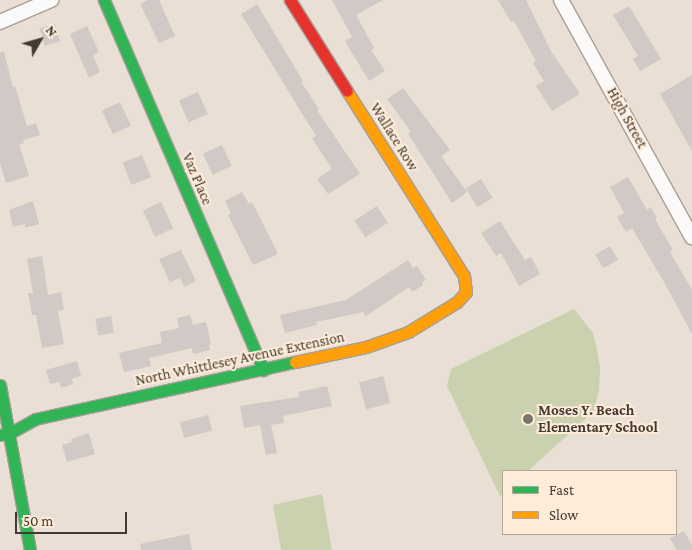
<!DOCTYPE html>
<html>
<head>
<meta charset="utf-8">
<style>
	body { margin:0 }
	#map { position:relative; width:692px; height:550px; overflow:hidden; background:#e9dfd4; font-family:"Crimson Pro",serif }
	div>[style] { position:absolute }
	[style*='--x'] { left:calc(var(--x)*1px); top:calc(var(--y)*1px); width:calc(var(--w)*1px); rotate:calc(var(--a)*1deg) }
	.green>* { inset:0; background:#c9d1ae }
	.building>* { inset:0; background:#d1c9c5; transform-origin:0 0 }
	.roads { filter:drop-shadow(1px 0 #a69f97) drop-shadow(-1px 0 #a69f97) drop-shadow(0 1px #a69f97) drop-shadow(0 -1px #a69f97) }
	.street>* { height:14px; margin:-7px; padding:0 7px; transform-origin:7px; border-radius:7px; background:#fcfaf9 }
	.fast>* { height:11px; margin:-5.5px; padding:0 5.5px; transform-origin:5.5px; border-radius:5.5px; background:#30b455 }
	.slow>* { height:11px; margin:-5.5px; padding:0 5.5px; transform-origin:5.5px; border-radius:5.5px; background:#ff9f0a }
	.jam>* { height:11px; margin:-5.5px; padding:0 5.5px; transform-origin:5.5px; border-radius:5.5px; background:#e5322d }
	.dots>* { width:14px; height:14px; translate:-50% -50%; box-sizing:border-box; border:2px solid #feecd9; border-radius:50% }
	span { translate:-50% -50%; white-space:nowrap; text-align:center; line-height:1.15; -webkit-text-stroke:4px #feecd9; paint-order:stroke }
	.street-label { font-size:15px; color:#423b33 }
	.poi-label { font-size:15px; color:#423b33; font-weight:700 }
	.left { translate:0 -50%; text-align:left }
	.legend { position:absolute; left:502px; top:470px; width:175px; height:65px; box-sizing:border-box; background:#feecd9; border:1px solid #b3a597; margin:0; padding:6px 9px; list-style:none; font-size:15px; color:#423b33 }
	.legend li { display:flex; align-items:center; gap:10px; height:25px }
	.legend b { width:25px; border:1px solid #b3a597 }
	.north { position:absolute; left:15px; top:15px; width:50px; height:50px; -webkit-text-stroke:4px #feecd9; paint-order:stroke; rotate:52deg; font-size:14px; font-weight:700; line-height:20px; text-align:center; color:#423b33 }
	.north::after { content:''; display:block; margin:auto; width:18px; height:22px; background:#423b33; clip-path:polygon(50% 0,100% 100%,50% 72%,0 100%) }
	.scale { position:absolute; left:15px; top:512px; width:112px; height:22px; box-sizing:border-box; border:2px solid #423b33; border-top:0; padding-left:6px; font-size:15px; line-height:18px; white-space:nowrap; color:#423b33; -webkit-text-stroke:4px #feecd9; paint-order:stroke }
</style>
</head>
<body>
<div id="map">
	<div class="green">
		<div style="clip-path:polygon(574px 309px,593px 333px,596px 345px,600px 367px,599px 391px,593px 412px,528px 471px,503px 471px,503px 494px,500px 496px,447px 386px,451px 369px)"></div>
		<div style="clip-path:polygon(322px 494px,332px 550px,281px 550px,273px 505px)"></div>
	</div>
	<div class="building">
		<div style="clip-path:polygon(148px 0,159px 0,175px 36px,159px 43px,140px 4px)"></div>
		<div style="clip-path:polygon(332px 0,383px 0,356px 15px,374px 48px,371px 50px,385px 71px,369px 81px,345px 41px,352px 37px)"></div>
		<div style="clip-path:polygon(498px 0,526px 0,551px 51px,580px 94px,552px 111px,536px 86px,544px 81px,533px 63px,536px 61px,514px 21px,511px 22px)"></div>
		<div style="clip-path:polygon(257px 4px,303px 81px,301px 82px,319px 109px,317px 110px,360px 174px,328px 194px,317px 179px,332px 169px,312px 138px,316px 136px,241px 14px)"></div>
		<div style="clip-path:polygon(629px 6px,661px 59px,640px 71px,633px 59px,638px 56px,613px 15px)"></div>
		<div style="left:55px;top:24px;width:18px;height:16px;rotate:74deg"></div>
		<div style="clip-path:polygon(87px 26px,99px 52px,93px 55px,100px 72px,89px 78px,70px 34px)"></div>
		<div style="clip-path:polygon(0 52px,4px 52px,13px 87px,15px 86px,27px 126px,36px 123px,40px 135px,23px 140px,24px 143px,19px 144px,29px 176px,6px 183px,0 163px)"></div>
		<div style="clip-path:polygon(692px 75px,692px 151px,660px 94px)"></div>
		<div style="clip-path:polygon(403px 88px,450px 150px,441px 156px,467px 192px,452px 203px,408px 134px,411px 132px,387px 99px)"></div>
		<div style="left:198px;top:92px;width:24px;height:21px;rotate:66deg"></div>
		<div style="left:120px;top:102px;width:26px;height:20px;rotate:65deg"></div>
		<div style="left:222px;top:145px;width:23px;height:21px;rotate:65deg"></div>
		<div style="left:142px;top:155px;width:24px;height:21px;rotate:68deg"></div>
		<div style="clip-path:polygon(628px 177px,647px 210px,651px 207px,657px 218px,655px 219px,673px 250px,670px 252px,692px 290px,692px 334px,664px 282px,632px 228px,626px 232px,617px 217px,624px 213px,610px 187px)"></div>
		<div style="left:481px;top:179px;width:22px;height:18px;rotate:58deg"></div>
		<div style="clip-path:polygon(242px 192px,249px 204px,252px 202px,278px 254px,253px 265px,228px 215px,231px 214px,225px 201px)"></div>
		<div style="clip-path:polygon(33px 201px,39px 224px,25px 228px,25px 224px,13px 227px,9px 210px)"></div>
		<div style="left:161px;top:202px;width:29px;height:20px;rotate:65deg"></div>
		<div style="left:377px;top:206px;width:20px;height:27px;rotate:57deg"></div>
		<div style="clip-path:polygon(500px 221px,525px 260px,531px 257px,540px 274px,519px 286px,501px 253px,496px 256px,481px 233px)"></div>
		<div style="left:610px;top:246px;width:16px;height:17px;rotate:60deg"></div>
		<div style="clip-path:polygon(181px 250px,196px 281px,184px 287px,180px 278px,170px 282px,159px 259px)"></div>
		<div style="clip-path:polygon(42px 256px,48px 295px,61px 292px,64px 310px,58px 311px,64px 344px,42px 348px,36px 315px,32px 315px,28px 293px,33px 293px,27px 259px)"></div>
		<div style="clip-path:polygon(408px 260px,413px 268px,417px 266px,426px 280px,422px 282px,423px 285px,412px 292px,409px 287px,366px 316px,363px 312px,316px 322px,317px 325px,285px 333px,280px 315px,346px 300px)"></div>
		<div style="clip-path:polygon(190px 315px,193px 325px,206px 322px,211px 344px,209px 345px,210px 350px,193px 354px,192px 348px,149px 358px,151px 366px,124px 372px,119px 353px,162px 343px,160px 332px,179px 328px,177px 318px)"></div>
		<div style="left:111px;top:316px;width:17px;height:16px;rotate:80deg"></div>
		<div style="clip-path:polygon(77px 361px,81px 376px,72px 379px,73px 384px,61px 388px,60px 382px,50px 384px,46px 370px)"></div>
		<div style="left:383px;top:376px;width:28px;height:25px;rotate:75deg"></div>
		<div style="clip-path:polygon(327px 386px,332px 406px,283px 416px,284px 423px,271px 425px,277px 453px,266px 455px,260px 425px,244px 428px,240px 406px,299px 397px,298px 392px)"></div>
		<div style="left:208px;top:415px;width:16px;height:29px;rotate:75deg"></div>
		<div style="clip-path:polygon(89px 433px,95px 454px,67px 462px,62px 445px,72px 442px,71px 439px)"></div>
		<div style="clip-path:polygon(684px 531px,692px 545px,692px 550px,677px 550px,670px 538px)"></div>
		<div style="clip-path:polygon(189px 534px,192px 550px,141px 550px,140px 544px)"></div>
	</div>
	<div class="roads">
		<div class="street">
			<div style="--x:561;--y:0;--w:271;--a:61.1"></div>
			<div style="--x:0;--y:22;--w:56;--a:-23.3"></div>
		</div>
		<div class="fast">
			<div style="--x:104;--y:0;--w:403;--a:66.7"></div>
			<div style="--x:0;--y:385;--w:168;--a:79.7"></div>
			<div style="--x:0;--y:435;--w:10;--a:-11"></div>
			<div style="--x:10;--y:433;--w:29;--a:-29"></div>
			<div style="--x:35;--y:419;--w:266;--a:-12.4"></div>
		</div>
		<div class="slow">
			<div style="--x:295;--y:362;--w:73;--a:-11.9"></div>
			<div style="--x:366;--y:347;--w:45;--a:-19.7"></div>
			<div style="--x:408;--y:332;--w:57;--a:-31.5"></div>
			<div style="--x:457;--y:302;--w:13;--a:-48"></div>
			<div style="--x:466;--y:292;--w:16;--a:-97"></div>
			<div style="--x:464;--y:276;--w:219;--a:-122.3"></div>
		</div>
		<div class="jam">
			<div style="--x:290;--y:0;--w:107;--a:57.9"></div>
		</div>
	</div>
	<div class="dots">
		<div style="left:528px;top:419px;background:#7c746b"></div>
	</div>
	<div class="street-label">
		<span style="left:627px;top:118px;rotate:61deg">High Street</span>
		<span style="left:394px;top:137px;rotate:58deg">Wallace Row</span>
		<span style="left:197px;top:179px;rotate:67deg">Vaz Place</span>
		<span style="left:240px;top:359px;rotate:-12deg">North Whittlesey Avenue Extension</span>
	</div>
	<div class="poi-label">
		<span class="left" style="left:538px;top:419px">Moses Y. Beach<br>Elementary School</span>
	</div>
	<ul class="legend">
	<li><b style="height:6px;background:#30b455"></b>Fast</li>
	<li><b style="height:6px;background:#ff9f0a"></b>Slow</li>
	</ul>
	<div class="north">N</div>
	<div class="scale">50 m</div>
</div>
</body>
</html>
